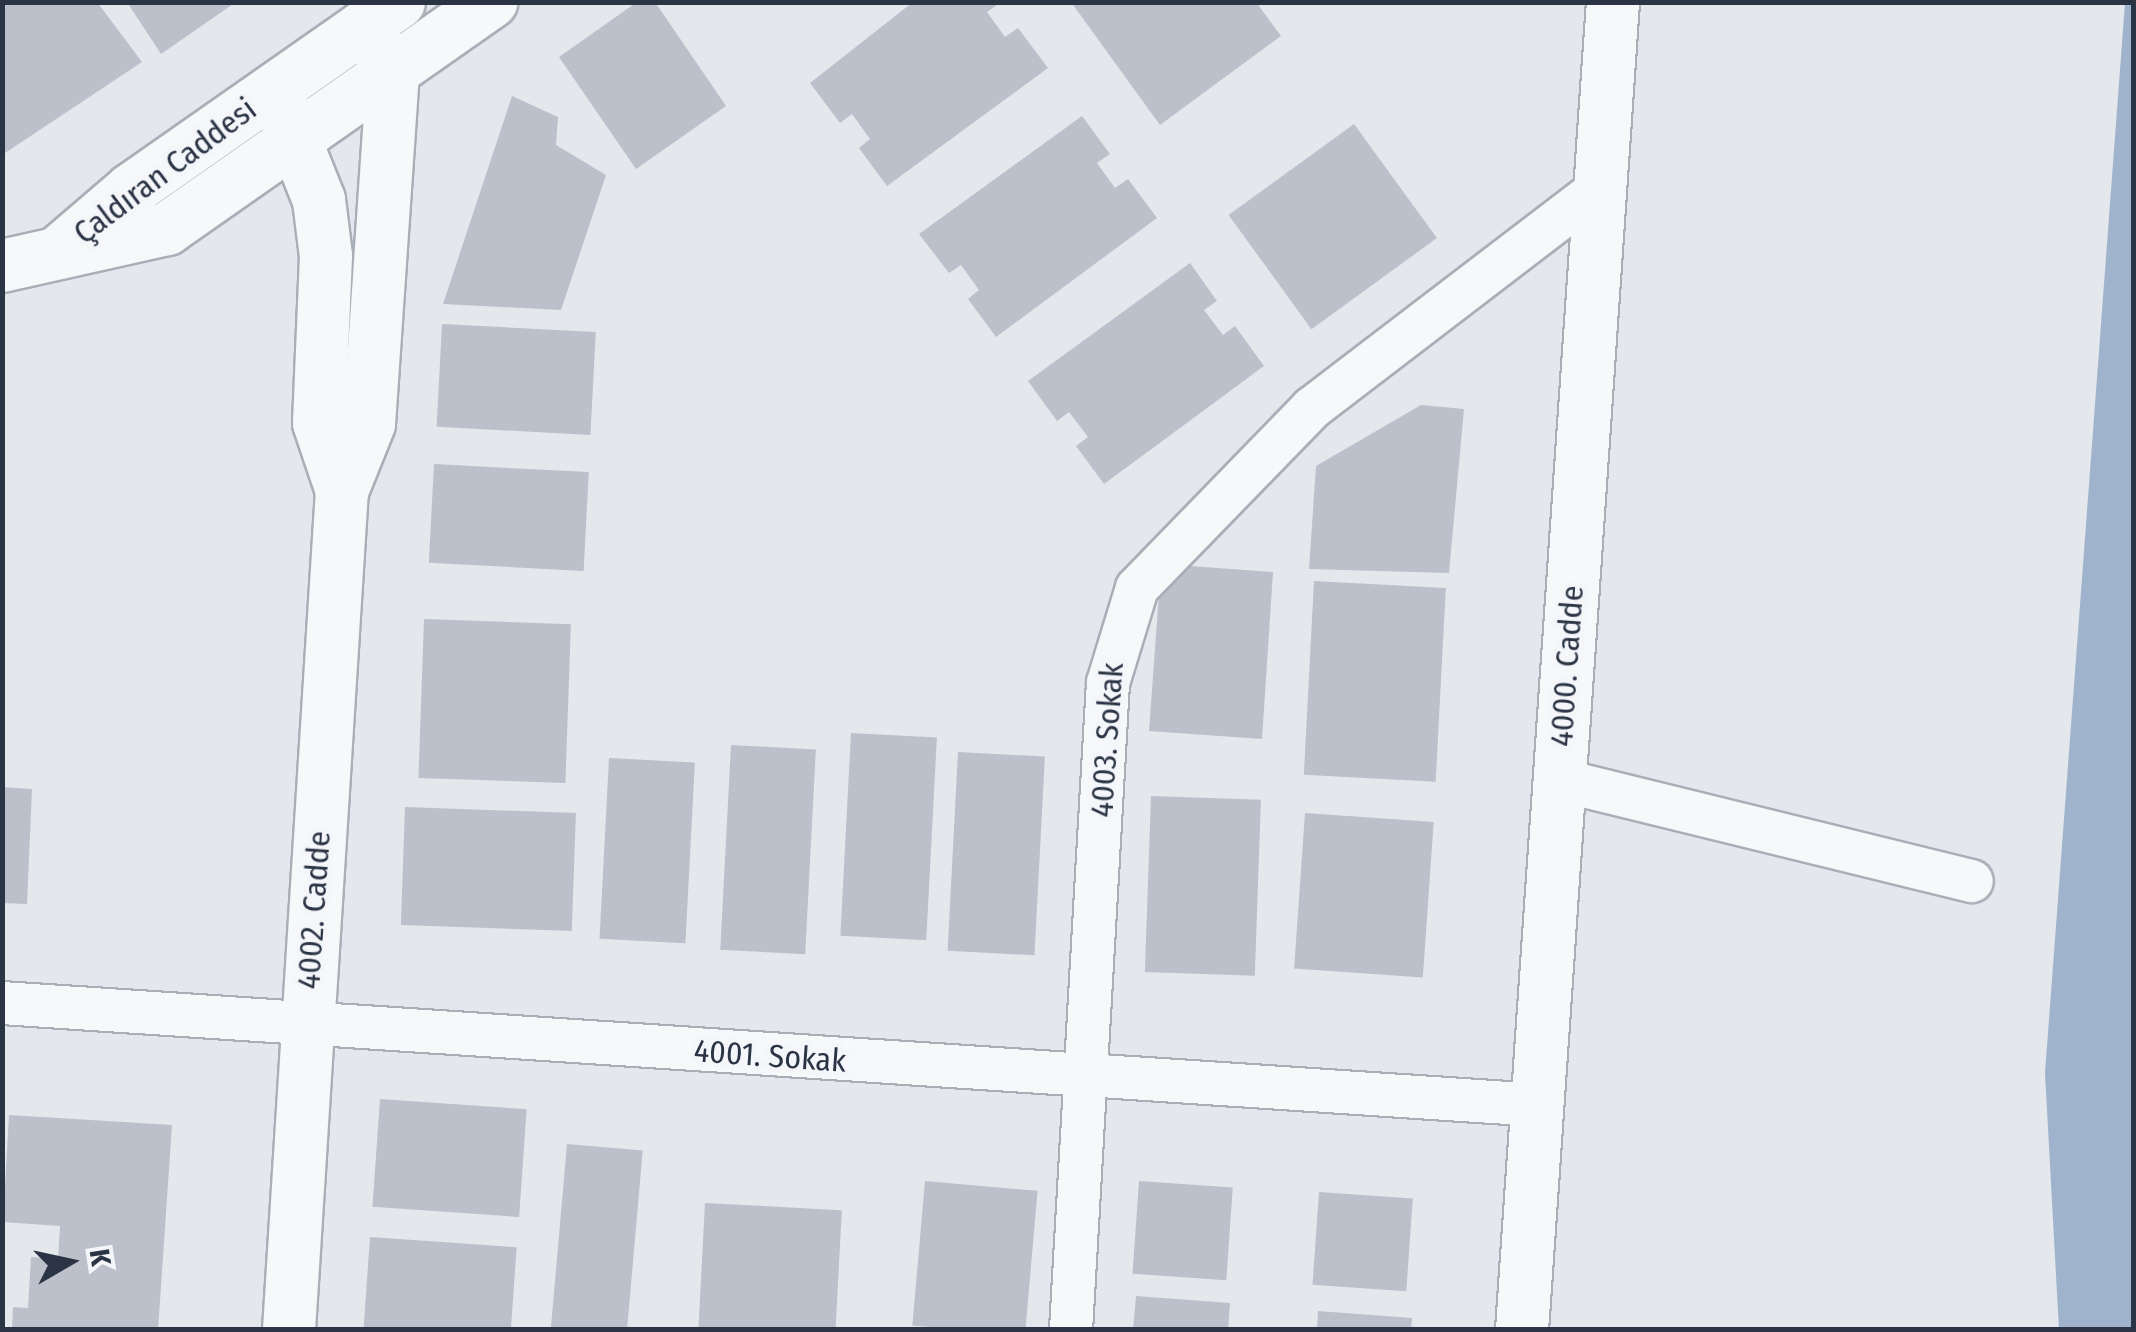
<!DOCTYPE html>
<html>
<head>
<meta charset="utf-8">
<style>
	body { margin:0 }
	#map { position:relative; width:2136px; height:1332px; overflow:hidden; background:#e4e7ec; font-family:"Fira Sans Condensed",sans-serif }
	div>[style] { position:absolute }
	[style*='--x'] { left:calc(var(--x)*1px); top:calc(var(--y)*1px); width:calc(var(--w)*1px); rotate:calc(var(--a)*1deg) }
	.water>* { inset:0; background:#9fb4cc }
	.building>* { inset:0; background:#bbc0ca; transform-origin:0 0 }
	.roads { filter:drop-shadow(2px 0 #a9aeb7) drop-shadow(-2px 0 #a9aeb7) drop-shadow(0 2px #a9aeb7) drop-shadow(0 -2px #a9aeb7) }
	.minor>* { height:42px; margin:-21px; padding:0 21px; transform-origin:21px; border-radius:21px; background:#f7f8fa }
	.tertiary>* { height:52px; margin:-26px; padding:0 26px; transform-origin:26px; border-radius:26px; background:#f7f8fa }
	span { translate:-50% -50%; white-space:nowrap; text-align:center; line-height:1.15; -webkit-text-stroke:10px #f4f6f9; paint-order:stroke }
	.street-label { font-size:32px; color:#2b3445 }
	.frame { position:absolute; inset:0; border:5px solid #2b3445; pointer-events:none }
	.north { position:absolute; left:20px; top:1212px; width:100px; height:100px; -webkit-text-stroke:8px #f4f6f9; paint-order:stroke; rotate:81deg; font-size:28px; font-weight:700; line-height:40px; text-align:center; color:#2b3445 }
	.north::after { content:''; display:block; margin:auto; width:35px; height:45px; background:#2b3445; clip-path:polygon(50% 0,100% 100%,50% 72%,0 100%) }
</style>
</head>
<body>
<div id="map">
	<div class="water">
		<div style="clip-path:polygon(2125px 3px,2134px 3px,2133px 1329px,2059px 1330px,2045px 1073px)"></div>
	</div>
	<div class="building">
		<div style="clip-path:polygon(2px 2px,97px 2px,142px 62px,2px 155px)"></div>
		<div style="clip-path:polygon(127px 2px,236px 2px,161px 54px)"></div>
		<div style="clip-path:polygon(637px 2px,655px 2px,726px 106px,636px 169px,559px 57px)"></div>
		<div style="clip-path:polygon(913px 2px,1001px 2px,987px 12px,1005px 37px,1018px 28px,1048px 68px,887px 186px,859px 148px,870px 139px,852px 114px,840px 123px,810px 83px)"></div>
		<div style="clip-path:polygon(1071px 2px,1256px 2px,1281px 36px,1160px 125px)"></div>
		<div style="clip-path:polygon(512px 96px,558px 117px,556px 145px,606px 175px,561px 310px,443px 304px)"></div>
		<div style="clip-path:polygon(1082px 116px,1110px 154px,1097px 163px,1115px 188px,1128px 179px,1157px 218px,996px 337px,968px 299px,979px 290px,961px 265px,949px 273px,919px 234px)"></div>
		<div style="left:1354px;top:124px;width:141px;height:155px;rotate:54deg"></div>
		<div style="clip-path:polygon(1190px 263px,1217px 301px,1204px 310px,1223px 335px,1235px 326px,1264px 366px,1104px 484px,1076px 446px,1088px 437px,1069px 412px,1057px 421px,1028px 381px)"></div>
		<div style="left:442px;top:324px;width:154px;height:103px;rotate:3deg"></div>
		<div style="clip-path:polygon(1421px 405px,1464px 409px,1449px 573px,1309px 569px,1316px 466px)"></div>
		<div style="left:434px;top:464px;width:155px;height:99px;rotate:3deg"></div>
		<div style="clip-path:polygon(1190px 566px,1273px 572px,1262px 739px,1149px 731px,1159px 594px)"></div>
		<div style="left:1314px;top:581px;width:132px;height:194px;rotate:3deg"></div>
		<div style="left:424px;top:619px;width:147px;height:159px;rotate:2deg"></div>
		<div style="left:851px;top:733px;width:86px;height:203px;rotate:3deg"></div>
		<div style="left:731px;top:745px;width:85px;height:205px;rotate:3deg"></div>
		<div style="left:958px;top:752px;width:87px;height:199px;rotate:3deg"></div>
		<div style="left:609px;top:758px;width:86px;height:181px;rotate:3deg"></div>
		<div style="clip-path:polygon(2px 787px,32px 789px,27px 904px,2px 903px)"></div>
		<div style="left:1151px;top:796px;width:110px;height:176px;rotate:2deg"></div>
		<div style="left:405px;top:807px;width:171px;height:118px;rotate:2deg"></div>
		<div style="left:1305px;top:813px;width:129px;height:156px;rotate:4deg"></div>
		<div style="left:380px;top:1099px;width:147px;height:108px;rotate:4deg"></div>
		<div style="clip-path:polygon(9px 1115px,172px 1125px,158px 1330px,12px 1330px,13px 1307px,28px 1308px,31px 1257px,58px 1259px,60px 1226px,3px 1222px)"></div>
		<div style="left:567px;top:1144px;width:76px;height:187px;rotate:5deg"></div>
		<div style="left:925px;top:1181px;width:113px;height:145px;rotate:5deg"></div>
		<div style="left:1139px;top:1181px;width:94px;height:93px;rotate:4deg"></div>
		<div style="left:1319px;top:1192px;width:94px;height:93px;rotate:4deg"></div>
		<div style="left:705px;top:1203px;width:137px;height:127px;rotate:3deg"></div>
		<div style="left:370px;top:1237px;width:147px;height:93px;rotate:4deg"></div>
		<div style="clip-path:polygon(1136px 1296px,1230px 1303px,1228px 1330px,1133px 1330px)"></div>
		<div style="clip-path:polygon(1318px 1311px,1412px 1318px,1411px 1330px,1317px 1330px)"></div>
	</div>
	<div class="roads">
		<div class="minor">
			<div style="--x:1560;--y:780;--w:424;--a:13.8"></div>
			<div style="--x:2;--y:1003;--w:1538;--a:3.8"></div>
			<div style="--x:1071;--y:1330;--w:648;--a:-86.73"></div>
			<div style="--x:1108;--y:683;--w:99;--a:-73"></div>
			<div style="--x:1137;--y:588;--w:251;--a:-45.8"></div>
			<div style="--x:1312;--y:408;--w:362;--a:-37.4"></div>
		</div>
		<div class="tertiary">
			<div style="--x:283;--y:110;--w:97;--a:68.2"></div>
			<div style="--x:319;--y:200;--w:56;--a:82.9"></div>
			<div style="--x:326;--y:256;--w:167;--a:92.4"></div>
			<div style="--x:319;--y:423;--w:72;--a:71.3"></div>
			<div style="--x:61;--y:250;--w:92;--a:-40.6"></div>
			<div style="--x:131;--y:190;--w:327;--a:-35"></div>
			<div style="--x:2;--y:266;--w:169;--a:-12.6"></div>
			<div style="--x:167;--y:229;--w:396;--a:-35"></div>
			<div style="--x:289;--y:1330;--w:841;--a:-86.39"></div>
			<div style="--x:342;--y:491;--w:72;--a:-68.1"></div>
			<div style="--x:369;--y:424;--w:354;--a:-86.1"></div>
			<div style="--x:393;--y:71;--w:53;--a:-123.4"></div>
			<div style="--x:1522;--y:1330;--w:1331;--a:-86.08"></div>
		</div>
	</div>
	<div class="street-label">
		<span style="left:165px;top:171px;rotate:-37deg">Çaldıran Caddesi</span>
		<span style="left:1567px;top:666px;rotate:-86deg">4000. Cadde</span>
		<span style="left:1107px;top:740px;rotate:-86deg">4003. Sokak</span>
		<span style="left:314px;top:910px;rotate:-86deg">4002. Cadde</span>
		<span style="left:770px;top:1056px;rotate:4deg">4001. Sokak</span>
	</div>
	<div class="frame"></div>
	<div class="north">K</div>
</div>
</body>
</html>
